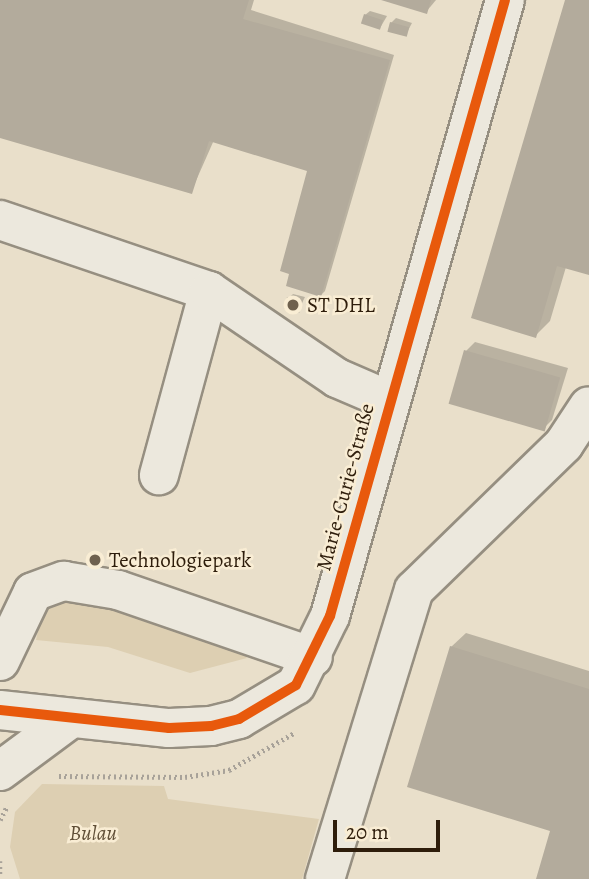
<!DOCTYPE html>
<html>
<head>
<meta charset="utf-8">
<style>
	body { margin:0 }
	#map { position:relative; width:589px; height:879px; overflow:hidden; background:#e9dfca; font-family:Alegreya,serif }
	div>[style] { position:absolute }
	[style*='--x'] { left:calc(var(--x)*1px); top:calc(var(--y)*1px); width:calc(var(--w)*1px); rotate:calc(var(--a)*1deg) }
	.green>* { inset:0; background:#ddcfb2 }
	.shadow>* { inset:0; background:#0003 }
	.building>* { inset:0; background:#b3ab9c; transform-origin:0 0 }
	.path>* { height:4.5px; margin-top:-2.25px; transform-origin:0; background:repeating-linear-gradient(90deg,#a8a299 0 2px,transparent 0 5.5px) }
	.roads { filter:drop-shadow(2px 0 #968f81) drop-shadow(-2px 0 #968f81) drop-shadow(0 2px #968f81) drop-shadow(0 -2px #968f81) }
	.minor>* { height:38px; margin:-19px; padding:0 19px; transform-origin:19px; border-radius:19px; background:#ece8dd }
	.cycleway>* { height:10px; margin:-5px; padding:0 5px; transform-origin:5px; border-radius:5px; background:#e8590c }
	.dots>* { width:19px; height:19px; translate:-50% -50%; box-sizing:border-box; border:4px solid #f9edd4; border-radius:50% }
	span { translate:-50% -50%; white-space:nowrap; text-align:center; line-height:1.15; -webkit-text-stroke:5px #f9edd4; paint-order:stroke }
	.poi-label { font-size:21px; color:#2e1d0b }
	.left { translate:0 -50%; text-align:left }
	.street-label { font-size:21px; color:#2e1d0b }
	.park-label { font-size:21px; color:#604f37; font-style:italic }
	.scale { position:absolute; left:333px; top:820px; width:107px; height:32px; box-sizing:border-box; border:4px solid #2e1d0b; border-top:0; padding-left:9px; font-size:21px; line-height:24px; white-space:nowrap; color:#2e1d0b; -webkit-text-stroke:5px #f9edd4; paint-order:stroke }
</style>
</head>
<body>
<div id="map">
	<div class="green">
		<div style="clip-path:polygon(75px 598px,239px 648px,247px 658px,190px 673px,108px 647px,36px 640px,43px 606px)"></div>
		<div style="clip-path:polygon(42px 784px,164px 786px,168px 799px,319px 819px,302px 879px,20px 879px,10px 847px,15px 812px)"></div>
	</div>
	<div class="shadow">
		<div style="clip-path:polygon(0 0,254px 0,251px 10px,394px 55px,325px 291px,321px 295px,313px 163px,214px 140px,191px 192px,0 137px)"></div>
		<div style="clip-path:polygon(385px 0,436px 0,426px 12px)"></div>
		<div style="clip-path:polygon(567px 0,589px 0,589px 273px,566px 267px,550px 321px,535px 336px)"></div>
		<div style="clip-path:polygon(370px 11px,387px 16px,380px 28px,365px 15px)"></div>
		<div style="clip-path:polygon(396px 18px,412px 23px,405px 36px,391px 23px)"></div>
		<div style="clip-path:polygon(293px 294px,305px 297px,298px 311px,289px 298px)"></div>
		<div style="clip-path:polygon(475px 342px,568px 368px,552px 420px,543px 429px,466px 351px)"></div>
		<div style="clip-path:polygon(466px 633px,589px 671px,589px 879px,537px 879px,552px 829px,451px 647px)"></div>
	</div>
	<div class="building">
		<div style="clip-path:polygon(0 0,249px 0,243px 19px,390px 60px,321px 297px,286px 286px,289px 274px,280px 271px,307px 171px,209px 141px,192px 194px,0 138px)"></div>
		<div style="clip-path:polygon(381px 0,431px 0,427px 14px)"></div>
		<div style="clip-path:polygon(565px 0,589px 0,589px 275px,557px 266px,536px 338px,471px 318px)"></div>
		<div style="left:364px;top:14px;width:20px;height:10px;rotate:18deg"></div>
		<div style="left:390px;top:22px;width:20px;height:10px;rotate:15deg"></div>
		<div style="left:287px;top:297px;width:16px;height:12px;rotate:15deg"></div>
		<div style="left:464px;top:350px;width:100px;height:56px;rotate:16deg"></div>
		<div style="clip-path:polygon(450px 646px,589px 689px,589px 879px,536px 879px,550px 831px,407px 787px)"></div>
	</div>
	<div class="path">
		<div style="--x:59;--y:776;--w:126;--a:0.5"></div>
		<div style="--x:185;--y:777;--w:45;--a:-9"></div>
		<div style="--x:229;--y:770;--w:75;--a:-29.6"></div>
		<div style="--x:0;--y:820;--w:16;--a:-63"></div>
		<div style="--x:0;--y:861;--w:16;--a:90"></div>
	</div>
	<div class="roads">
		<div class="minor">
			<div style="--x:0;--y:220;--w:221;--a:18.8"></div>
			<div style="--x:209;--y:291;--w:191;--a:105.2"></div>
			<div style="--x:209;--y:291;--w:155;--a:34.2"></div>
			<div style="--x:337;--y:378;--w:56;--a:23.3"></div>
			<div style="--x:0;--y:661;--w:76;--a:-64.4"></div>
			<div style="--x:33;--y:592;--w:33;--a:-20"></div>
			<div style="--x:64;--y:581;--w:55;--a:9.5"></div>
			<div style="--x:118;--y:590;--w:206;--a:19"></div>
			<div style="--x:0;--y:710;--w:170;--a:6.1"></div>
			<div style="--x:169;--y:728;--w:42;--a:-2.7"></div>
			<div style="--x:211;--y:726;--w:29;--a:-14"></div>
			<div style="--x:239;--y:719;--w:66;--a:-30.8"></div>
			<div style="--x:296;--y:685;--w:77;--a:-63.8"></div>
			<div style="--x:330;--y:616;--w:640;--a:-74.14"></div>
			<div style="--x:0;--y:771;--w:86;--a:-36.5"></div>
			<div style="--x:325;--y:879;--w:302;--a:-72.9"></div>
			<div style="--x:414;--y:590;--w:209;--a:-44.2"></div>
			<div style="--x:564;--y:444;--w:45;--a:-56.7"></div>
		</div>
	</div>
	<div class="cycleway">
		<div style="--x:0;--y:710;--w:170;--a:6.1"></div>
		<div style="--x:169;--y:728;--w:42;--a:-2.7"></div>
		<div style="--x:211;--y:726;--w:29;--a:-14"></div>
		<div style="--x:239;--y:719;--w:66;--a:-30.8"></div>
		<div style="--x:296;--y:685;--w:77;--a:-63.8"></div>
		<div style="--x:330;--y:616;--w:640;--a:-74.14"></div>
	</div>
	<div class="dots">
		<div style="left:293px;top:305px;background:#6f614e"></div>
		<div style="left:95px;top:560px;background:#6f614e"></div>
	</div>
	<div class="poi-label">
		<span class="left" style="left:307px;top:305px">ST DHL</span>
		<span class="left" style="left:109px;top:560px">Technologiepark</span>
	</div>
	<div class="street-label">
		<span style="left:345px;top:487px;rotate:-75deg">Marie-Curie-Straße</span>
	</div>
	<div class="park-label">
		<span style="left:93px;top:833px">Bulau</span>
	</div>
	<div class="scale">20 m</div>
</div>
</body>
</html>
